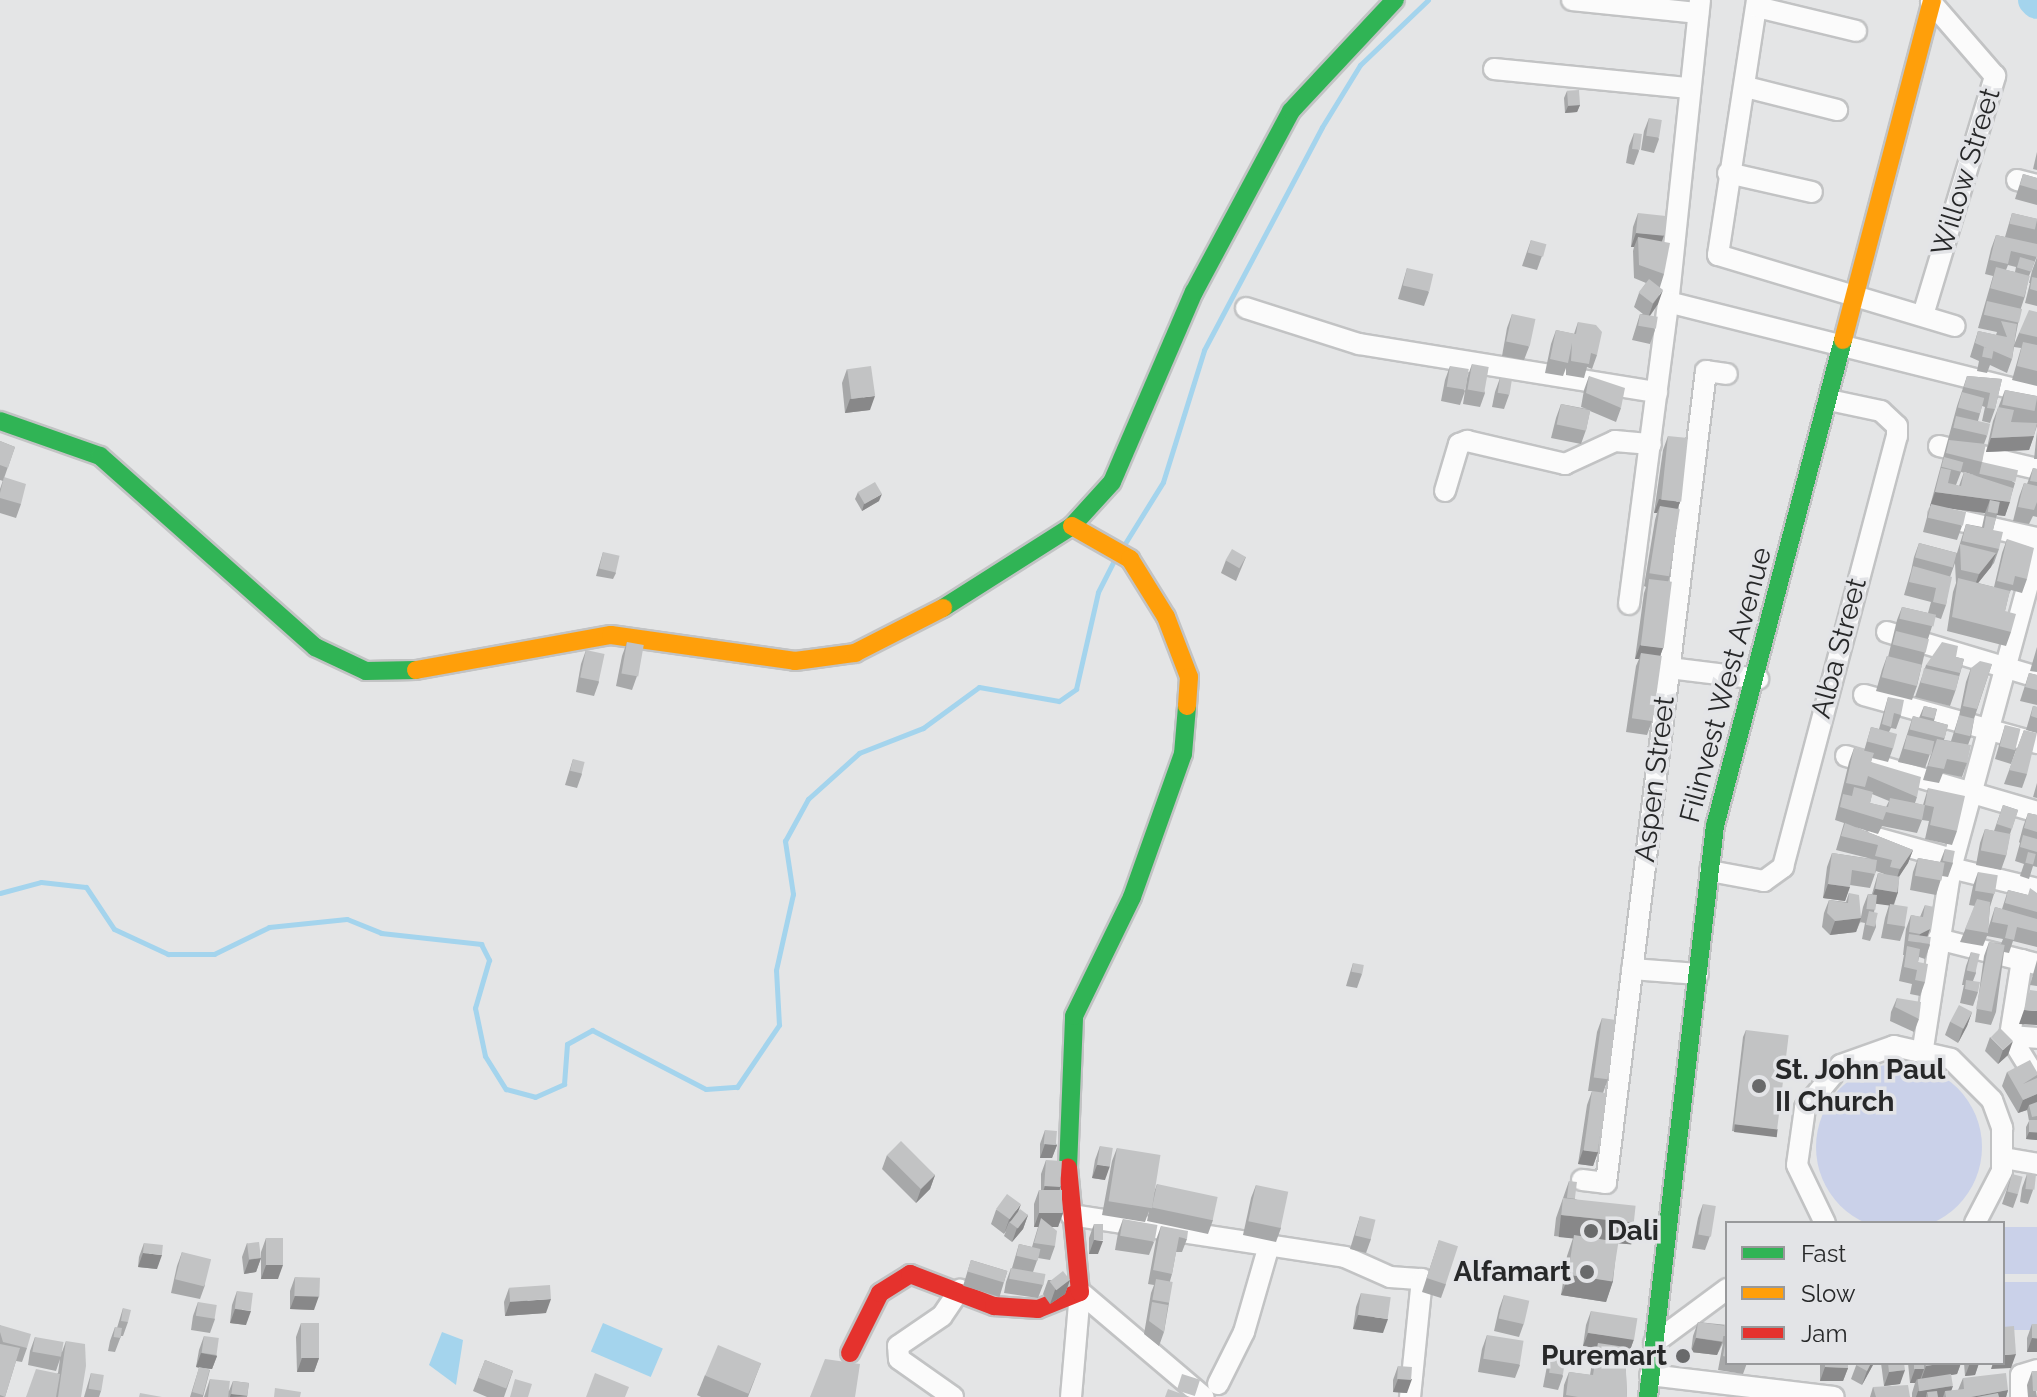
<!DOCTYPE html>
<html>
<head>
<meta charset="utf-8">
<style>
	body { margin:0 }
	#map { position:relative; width:2037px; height:1397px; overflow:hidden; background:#e4e5e6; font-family:Raleway,sans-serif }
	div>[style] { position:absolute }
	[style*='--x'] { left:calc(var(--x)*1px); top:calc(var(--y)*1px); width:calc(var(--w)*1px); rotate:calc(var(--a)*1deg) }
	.green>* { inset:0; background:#cad1e9; transform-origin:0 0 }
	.round { border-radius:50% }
	.water>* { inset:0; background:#a4d4ed; transform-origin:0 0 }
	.stream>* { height:5px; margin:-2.5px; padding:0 2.5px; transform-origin:2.5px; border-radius:2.5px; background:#a4d4ed }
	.river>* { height:32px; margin:-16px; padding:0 16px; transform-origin:16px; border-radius:16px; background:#a4d4ed }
	.roads { filter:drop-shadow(2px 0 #c2c3c4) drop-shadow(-2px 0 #c2c3c4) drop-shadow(0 2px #c2c3c4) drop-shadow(0 -2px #c2c3c4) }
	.street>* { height:20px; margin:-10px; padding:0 10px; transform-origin:10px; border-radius:10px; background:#fbfbfb }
	.fast>* { height:18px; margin:-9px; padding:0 9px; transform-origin:9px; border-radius:9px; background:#30b455 }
	.slow>* { height:18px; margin:-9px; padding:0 9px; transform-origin:9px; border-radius:9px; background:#ff9f0a }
	.jam>* { height:18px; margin:-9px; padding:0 9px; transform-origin:9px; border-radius:9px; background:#e5322d }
	.wall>* { inset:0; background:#a7a8a9; transform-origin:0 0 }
	.shaded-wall>* { inset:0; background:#888889; transform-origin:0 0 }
	.building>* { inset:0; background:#c2c3c4; transform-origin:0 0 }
	.dots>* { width:22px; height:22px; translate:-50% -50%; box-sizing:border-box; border:4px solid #e3e4e7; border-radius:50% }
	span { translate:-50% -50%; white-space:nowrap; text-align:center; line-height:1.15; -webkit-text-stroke:7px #e3e4e7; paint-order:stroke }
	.street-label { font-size:28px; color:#272829 }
	.poi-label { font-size:28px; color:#272829; font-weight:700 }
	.left { translate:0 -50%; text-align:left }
	.right { translate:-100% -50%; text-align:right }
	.legend { position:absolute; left:1725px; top:1221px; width:280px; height:144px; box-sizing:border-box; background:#e3e4e7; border:2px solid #98999b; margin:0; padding:10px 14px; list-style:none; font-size:24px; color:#272829 }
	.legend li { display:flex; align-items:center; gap:16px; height:40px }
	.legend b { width:40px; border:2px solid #98999b }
</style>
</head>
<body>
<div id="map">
	<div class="green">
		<div class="round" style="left:1816px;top:1064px;width:166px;height:166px"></div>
		<div style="left:2037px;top:1227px;width:47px;height:34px;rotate:90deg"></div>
		<div style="left:2037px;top:1282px;width:48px;height:34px;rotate:90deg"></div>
	</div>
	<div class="water">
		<div style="left:603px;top:1323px;width:65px;height:31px;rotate:23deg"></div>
		<div style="clip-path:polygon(442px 1332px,463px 1340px,456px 1385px,429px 1365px)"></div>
	</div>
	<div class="stream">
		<div style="--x:1124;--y:545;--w:74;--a:-58.2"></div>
		<div style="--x:1163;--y:482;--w:138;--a:-72.7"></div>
		<div style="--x:1204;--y:350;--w:252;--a:-62.1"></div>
		<div style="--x:1322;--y:127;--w:73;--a:-58.5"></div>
		<div style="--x:1360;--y:65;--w:94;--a:-43.7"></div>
		<div style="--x:0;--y:893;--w:42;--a:-15"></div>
		<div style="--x:41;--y:882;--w:45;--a:6.3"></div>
		<div style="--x:86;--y:887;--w:50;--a:56.3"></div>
		<div style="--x:114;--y:929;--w:60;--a:24.8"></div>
		<div style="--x:168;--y:954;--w:46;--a:0"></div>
		<div style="--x:214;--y:954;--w:61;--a:-26.1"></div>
		<div style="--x:269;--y:927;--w:78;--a:-5.9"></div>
		<div style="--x:347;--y:919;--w:37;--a:22"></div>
		<div style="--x:381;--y:933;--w:101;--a:6.3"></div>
		<div style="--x:481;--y:944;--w:18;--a:63"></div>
		<div style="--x:489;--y:960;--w:50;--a:106.3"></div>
		<div style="--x:475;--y:1008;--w:49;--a:78.2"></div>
		<div style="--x:485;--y:1056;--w:39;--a:58"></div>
		<div style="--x:506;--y:1089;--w:30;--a:15"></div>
		<div style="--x:535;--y:1097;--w:32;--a:-24"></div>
		<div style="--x:564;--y:1084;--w:40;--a:-85.7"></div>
		<div style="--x:567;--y:1044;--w:29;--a:-29"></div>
		<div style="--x:592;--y:1030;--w:128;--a:27.4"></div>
		<div style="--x:706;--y:1089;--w:31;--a:-4"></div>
		<div style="--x:737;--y:1087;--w:75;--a:-55.9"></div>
		<div style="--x:779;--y:1025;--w:55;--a:-93.1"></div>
		<div style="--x:776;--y:970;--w:78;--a:-77.4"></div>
		<div style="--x:793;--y:894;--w:54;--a:-98.6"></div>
		<div style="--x:785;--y:841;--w:48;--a:-61.3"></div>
		<div style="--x:808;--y:799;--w:69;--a:-42"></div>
		<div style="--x:859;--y:753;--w:69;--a:-21.3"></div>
		<div style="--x:923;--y:728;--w:69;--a:-36.2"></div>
		<div style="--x:979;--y:687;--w:81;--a:9.9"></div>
		<div style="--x:1059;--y:701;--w:21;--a:-35"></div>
		<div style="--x:1076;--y:689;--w:99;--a:-77.2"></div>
		<div style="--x:1098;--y:592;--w:36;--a:-63"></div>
	</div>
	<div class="river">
		<div style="--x:2034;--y:0;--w:4;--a:45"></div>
	</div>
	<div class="roads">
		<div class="street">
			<div style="--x:1572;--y:0;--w:127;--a:5.9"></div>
			<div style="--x:1700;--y:0;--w:304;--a:96"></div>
			<div style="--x:1668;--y:302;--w:381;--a:14.1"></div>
			<div style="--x:1757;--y:0;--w:258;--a:98.7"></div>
			<div style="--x:1718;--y:255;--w:247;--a:16.7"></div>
			<div style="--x:1757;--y:7;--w:102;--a:13.6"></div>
			<div style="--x:1494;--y:69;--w:196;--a:5.6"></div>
			<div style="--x:1746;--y:87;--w:94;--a:14.2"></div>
			<div style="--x:1728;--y:173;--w:86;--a:12.7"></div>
			<div style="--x:2017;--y:180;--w:21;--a:14"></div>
			<div style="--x:1246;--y:308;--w:119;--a:17.7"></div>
			<div style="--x:1359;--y:344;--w:302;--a:9.2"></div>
			<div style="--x:1923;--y:315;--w:250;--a:-73.2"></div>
			<div style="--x:1995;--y:76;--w:98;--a:-130.9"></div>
			<div style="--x:1939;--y:446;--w:101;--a:13.2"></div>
			<div style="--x:1445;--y:491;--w:49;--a:-73.4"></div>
			<div style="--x:1459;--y:444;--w:9;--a:-21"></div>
			<div style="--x:1467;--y:441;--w:101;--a:13.2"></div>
			<div style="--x:1565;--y:464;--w:55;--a:-24.7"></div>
			<div style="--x:1615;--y:441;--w:36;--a:5"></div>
			<div style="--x:1939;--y:516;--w:100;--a:12.7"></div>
			<div style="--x:1629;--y:604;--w:305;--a:-82.6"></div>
			<div style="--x:1887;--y:632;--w:157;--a:16.7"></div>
			<div style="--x:1669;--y:668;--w:90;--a:7"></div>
			<div style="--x:1864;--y:695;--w:180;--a:15.5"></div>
			<div style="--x:1846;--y:756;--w:199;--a:16.3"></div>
			<div style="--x:1876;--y:838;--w:80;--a:15.3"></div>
			<div style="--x:1951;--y:868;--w:89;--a:13.7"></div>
			<div style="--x:1710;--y:871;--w:55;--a:10.5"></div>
			<div style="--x:1764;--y:881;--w:24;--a:-36"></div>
			<div style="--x:1783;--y:867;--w:446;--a:-75.2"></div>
			<div style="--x:1897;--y:436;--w:10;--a:-90"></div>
			<div style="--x:1897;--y:426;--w:22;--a:-137"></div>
			<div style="--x:1881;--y:411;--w:53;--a:-168.1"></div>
			<div style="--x:1938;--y:939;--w:102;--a:14.2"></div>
			<div style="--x:2022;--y:960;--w:77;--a:99"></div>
			<div style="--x:2010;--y:1036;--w:27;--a:4"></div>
			<div style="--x:1632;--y:969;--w:66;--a:4.3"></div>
			<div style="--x:2010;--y:1036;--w:52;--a:58.5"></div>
			<div style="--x:1923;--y:1048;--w:182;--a:-81.2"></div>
			<div style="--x:1951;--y:868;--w:328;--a:-74.8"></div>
			<div style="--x:2004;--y:1158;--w:34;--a:10"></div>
			<div style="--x:1582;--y:1180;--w:24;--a:7"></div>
			<div style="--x:1606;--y:1183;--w:818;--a:-82.98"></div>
			<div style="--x:1706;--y:371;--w:21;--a:8"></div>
			<div style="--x:1071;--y:1215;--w:277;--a:8.7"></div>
			<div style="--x:1345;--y:1257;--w:49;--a:24"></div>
			<div style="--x:1390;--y:1277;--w:32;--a:4"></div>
			<div style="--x:1422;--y:1279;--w:119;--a:95.8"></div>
			<div style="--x:1825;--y:1223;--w:64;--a:-115.8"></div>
			<div style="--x:1797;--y:1165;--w:58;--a:-82"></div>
			<div style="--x:1805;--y:1108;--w:56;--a:-50.1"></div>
			<div style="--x:1841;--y:1065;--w:56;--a:-19.7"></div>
			<div style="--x:1894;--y:1046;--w:58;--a:12.8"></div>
			<div style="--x:1951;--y:1059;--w:58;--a:45"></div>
			<div style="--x:1992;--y:1100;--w:30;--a:70"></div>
			<div style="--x:2002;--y:1128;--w:43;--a:90"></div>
			<div style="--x:2002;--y:1171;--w:59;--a:117.4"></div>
			<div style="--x:1080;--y:1292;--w:162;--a:40.3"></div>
			<div style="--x:1654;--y:1343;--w:91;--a:-36.5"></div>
			<div style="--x:1650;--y:1375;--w:185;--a:6.8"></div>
			<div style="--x:1218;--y:1384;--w:58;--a:-63.4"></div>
			<div style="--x:1244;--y:1332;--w:86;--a:-73.9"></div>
			<div style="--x:953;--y:1397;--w:66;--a:-144.9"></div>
			<div style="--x:899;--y:1359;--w:13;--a:-94"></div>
			<div style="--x:898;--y:1346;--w:53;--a:-34.3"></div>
			<div style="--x:942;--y:1316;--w:32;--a:-56"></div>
			<div style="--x:1071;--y:1397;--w:105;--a:-85.1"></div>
			<div style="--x:2021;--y:1397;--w:22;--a:-90"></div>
			<div style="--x:2021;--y:1375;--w:17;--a:-17"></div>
		</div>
		<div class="fast">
			<div style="--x:0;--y:421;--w:106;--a:19.3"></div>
			<div style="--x:100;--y:456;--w:288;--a:41.6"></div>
			<div style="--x:315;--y:647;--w:56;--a:25.2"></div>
			<div style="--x:366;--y:671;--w:50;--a:-1.1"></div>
			<div style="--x:943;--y:608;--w:153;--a:-32.4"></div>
			<div style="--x:1072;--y:526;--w:59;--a:-47.7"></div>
			<div style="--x:1112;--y:482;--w:207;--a:-66.7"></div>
			<div style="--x:1194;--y:292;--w:205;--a:-61.8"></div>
			<div style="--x:1291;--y:111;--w:152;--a:-46.9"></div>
			<div style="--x:1068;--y:1168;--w:152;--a:-87.7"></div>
			<div style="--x:1074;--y:1016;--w:132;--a:-64"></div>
			<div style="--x:1132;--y:897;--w:152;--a:-70.4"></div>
			<div style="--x:1183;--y:754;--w:48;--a:-85.2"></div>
			<div style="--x:1648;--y:1397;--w:575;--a:-83.31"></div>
			<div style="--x:1715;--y:826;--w:503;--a:-75.24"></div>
		</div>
		<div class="slow">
			<div style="--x:1843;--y:340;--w:351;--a:-75.3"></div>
			<div style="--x:1072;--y:526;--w:67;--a:29.6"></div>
			<div style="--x:1130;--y:559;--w:68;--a:58.2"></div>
			<div style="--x:1166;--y:617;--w:64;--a:69"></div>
			<div style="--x:1189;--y:677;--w:29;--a:94"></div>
			<div style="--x:416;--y:670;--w:198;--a:-10.2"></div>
			<div style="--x:611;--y:635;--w:186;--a:8"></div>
			<div style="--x:795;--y:661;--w:61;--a:-7.6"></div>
			<div style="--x:855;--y:653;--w:99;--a:-27.1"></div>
		</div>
		<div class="jam">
			<div style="--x:850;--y:1353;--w:67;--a:-63.4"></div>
			<div style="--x:880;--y:1293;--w:36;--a:-32"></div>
			<div style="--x:910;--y:1274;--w:90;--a:20.9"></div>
			<div style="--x:994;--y:1306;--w:44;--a:3.9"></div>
			<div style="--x:1038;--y:1309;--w:45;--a:-22"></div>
			<div style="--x:1080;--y:1292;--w:125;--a:-95.5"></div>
		</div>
	</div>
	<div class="wall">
		<div style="clip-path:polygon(1567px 91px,1580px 105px,1577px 112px,1565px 113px,1564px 98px)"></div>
		<div style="clip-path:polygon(1649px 118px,1659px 139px,1654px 153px,1641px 150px,1644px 131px)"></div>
		<div style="clip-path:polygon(1634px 133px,1639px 151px,1634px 165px,1626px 163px,1629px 146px)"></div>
		<div style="clip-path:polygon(2037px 152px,2037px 170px,2033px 169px)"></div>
		<div style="clip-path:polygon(2023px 174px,2037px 178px,2037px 205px,2015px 199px)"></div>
		<div style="clip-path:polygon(1638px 213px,1664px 235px,1662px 242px,1664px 274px,1660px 287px,1658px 304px,1650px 316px,1655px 330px,1650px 344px,1632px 340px,1640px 314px,1643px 314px,1634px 307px,1639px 293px,1646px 283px,1634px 278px,1633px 251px,1634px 247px,1631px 247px,1633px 227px)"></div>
		<div style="clip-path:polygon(evenodd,2012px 213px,2037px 219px,2037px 256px,2029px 276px,2025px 296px,2021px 308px,2014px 345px,2019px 333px,2037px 312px,2037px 386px,2012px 380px,2021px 348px,2014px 347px,2012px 359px,2007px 373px,1990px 365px,1987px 373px,1977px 371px,1979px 361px,1970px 357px,1978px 331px,1996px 335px,1997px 332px,1978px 328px,1993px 276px,1985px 274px,1991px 249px,1996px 235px,2005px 237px,2012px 213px,2008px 265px,2016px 267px,2015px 272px,2006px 270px,2008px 265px)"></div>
		<div style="clip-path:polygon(1531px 240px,1542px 256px,1537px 270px,1522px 266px)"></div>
		<div style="clip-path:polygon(2037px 257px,2037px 306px,2025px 303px,2030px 283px,2029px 283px,2032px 271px)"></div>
		<div style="clip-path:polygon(1407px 268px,1429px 292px,1424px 306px,1398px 299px)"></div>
		<div style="clip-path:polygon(1512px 314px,1529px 347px,1524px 360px,1502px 356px,1507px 328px)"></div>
		<div style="clip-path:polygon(1578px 322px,1597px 355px,1592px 369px,1587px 367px,1584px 378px,1566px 375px,1566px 368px,1563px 376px,1545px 373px,1551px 344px,1556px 330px,1574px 334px)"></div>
		<div style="clip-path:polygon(1472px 364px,1485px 393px,1480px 407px,1463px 404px,1467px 378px)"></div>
		<div style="clip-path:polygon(1450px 366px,1465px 391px,1460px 405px,1441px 401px,1445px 380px)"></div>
		<div style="clip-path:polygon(847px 369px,870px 410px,845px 413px,842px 383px)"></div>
		<div style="clip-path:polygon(1589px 376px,1621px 408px,1616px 422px,1590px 411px,1586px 430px,1581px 444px,1551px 438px,1556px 418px,1561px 404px,1587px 409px,1581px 407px,1584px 390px)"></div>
		<div style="clip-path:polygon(evenodd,1967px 376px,2002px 379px,1995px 409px,1990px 423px,1982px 421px,1985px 407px,1982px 406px,1978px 421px,1987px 436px,1984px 444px,1982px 462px,2015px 483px,2005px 516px,1997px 515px,1996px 518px,1993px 530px,1999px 549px,1994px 563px,1978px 583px,1994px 587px,2002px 553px,2007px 539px,2027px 579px,2022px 593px,2011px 590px,2009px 594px,2005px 611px,2011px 632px,2006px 646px,1947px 631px,1953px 592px,1956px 583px,1955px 563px,1950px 577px,1946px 605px,1941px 619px,1935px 617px,1928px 639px,1917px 686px,1912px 700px,1876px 691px,1882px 670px,1887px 656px,1888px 657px,1897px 620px,1902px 607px,1928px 613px,1931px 602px,1904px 595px,1911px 571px,1914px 557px,1919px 543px,1957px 553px,1966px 524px,1982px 527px,1985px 513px,1947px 508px,1962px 526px,1957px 540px,1923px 532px,1957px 406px,1967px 376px,1961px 472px,1977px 476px,1964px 472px,1959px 486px,1956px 485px,1961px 472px)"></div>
		<div style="clip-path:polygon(1500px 378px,1509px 395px,1504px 409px,1492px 407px,1495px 392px)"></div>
		<div style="clip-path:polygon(2005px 390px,2037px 396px,2037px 426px,2029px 450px,1986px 452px,1993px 421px)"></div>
		<div style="clip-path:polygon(2037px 431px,2037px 459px,2034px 459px)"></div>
		<div style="clip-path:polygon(1668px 436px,1677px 508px,1670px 576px,1668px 582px,1663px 648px,1660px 656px,1652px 721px,1647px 735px,1626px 732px,1636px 666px,1639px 659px,1635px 659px,1644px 593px,1646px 587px,1644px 586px,1655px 520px,1657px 513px,1654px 513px,1663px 450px)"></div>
		<div style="clip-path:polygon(0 441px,15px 447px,3px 481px,0 480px)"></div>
		<div style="clip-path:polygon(2033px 468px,2037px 469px,2037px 517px,2033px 516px,2029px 524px,2013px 521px,2019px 497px,2024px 483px,2027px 484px)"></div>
		<div style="clip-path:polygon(4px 477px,21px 504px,16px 518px,0 513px,0 489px)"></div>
		<div style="clip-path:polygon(858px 492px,879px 501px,862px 511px,855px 499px)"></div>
		<div style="clip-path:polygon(603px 552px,616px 573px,613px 579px,596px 576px)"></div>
		<div style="clip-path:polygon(1246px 557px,1236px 581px,1221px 573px,1226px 560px)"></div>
		<div style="clip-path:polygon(627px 642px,637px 676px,632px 690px,616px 686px,622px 656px)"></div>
		<div style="clip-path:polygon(2037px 647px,2037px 672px,2030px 671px)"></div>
		<div style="clip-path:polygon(586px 650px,599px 682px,594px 696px,576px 692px,581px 664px)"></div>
		<div style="clip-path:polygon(1956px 657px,1964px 659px,1955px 692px,1950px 706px,1915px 697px,1926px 665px)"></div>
		<div style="clip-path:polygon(1992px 664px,1974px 719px,1971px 737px,1968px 745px,1967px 763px,1962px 777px,1943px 773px,1939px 783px,1923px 780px,1932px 751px,1931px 751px,1925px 768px,1898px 762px,1913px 716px,1919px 718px,1924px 706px,1937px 709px,1934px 721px,1948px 725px,1944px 740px,1951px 741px,1959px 716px,1966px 682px,1971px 668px)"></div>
		<div style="clip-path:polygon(2029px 673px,2037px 675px,2037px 705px,2020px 701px)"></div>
		<div style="clip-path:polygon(evenodd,1888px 697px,1901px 715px,1896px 729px,1891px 728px,1889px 732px,1893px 748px,1888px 762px,1872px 758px,1871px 762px,1917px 797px,1915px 803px,1923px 805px,1928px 788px,1957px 831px,1952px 845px,1925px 839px,1929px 821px,1922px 820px,1917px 833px,1882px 826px,1878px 834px,1855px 827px,1913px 850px,1908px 863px,1899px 876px,1898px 892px,1894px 905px,1905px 927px,1900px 941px,1881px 938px,1885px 918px,1889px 905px,1876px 903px,1874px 912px,1876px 927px,1870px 941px,1862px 939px,1865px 923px,1860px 922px,1861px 920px,1856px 932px,1830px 935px,1822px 927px,1824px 913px,1829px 900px,1846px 902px,1849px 893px,1861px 917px,1863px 907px,1868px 894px,1872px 894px,1878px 873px,1887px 875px,1876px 871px,1870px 888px,1850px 885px,1845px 901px,1823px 898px,1827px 867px,1832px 853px,1872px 859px,1836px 850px,1844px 823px,1835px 820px,1849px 762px,1854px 748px,1864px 751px,1871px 727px,1879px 729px,1888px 697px,1872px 794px,1889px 801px,1886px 807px,1870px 803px,1872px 794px)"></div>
		<div style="clip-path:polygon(2033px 706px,2037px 707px,2037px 733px,2026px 730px)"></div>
		<div style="clip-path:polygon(2005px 725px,2016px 750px,2011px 764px,1995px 759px)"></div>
		<div style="clip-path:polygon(2024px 730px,2027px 774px,2022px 788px,2004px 784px)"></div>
		<div style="clip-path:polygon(573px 759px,582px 774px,577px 788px,565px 785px)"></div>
		<div style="clip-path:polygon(2037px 783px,2037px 798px,2033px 797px)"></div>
		<div style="clip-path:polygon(2003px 805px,2018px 810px,2010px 834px,2006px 856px,2001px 870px,1976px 865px,1980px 843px,1985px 829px,1994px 831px)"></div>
		<div style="clip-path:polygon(2028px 813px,2037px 815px,2037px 867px,2033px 866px,2029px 879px,2020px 876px,2024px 864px,2015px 861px,2020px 843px,2019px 842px,2023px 827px)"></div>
		<div style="clip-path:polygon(1945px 849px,1953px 863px,1948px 877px,1942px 876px,1936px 895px,1910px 890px,1913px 872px,1918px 858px,1940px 862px)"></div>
		<div style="clip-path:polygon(1978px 872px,1994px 894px,1990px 907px,1988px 929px,1995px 907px,2002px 909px,2008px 890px,2028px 895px,2037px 893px,2037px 947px,2013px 941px,2009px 953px,2004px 952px,1996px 1012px,1991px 1025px,1975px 1022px,1984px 956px,1989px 942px,2001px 944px,2003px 939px,1987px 936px,1983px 946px,1960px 942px,1975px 906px,1969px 905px,1973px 886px)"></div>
		<div style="clip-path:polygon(1925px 905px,1930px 929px,1927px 937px,1930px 945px,1925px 959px,1919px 957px,1918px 962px,1925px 982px,1920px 996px,1910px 994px,1912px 984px,1899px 981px,1904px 955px,1903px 955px,1906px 929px,1911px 915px,1920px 917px)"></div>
		<div style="clip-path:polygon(1971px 952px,1976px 973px,1973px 981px,1978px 992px,1973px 1006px,1960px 1003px,1964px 985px,1962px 985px,1966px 966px)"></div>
		<div style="clip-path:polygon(2037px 960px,2037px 986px,2030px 985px)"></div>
		<div style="clip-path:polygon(1353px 963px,1362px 974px,1357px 988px,1346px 986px)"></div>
		<div style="clip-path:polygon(1897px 998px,1919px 1019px,1914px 1032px,1890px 1021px,1891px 1012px)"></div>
		<div style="clip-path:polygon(1972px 1012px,1967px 1026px,1958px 1043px,1945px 1035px,1950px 1022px)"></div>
		<div style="clip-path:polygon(1602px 1018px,1608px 1079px,1603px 1093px,1598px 1152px,1593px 1166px,1578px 1164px,1587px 1105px,1592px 1091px,1588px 1091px,1597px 1032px)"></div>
		<div style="clip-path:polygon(1746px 1030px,1775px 1136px,1732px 1131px,1743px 1037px)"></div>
		<div style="clip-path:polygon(1990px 1037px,2008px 1055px,1998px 1064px,1985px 1051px)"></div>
		<div style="clip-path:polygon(2007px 1072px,2037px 1072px,2037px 1140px,2026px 1139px,2026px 1127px,2029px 1121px,2027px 1110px,2018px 1113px,2002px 1086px)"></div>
		<div style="clip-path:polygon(1045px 1130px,1057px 1145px,1052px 1158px,1040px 1158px,1040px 1144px)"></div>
		<div style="clip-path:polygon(1100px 1146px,1105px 1180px,1092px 1178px,1095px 1160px)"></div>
		<div style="clip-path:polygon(1117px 1148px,1152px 1198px,1157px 1184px,1213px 1220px,1208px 1234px,1147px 1221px,1149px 1211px,1145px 1222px,1102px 1215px,1112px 1161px)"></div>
		<div style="clip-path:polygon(887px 1155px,935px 1175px,930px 1189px,916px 1203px,882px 1169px)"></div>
		<div style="clip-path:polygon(1046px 1160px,1061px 1186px,1060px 1190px,1063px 1213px,1058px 1227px,1052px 1227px,1055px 1246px,1050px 1260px,1038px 1258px,1033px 1272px,1043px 1285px,1038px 1298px,1004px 1293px,1006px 1282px,1011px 1268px,1012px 1268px,1019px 1244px,1032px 1247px,1038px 1227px,1034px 1227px,1034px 1204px,1039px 1190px,1041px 1190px,1041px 1174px)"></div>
		<div style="clip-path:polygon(2012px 1174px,2018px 1194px,2013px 1208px,2002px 1204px)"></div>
		<div style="clip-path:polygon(2027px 1174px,2033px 1190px,2028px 1204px,2020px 1202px,2022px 1188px)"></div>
		<div style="clip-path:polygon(1569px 1181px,1575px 1199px,1634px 1223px,1626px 1244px,1617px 1243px,1613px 1281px,1606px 1302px,1561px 1295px,1567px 1256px,1573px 1238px,1554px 1236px,1556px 1218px)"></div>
		<div style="clip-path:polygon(1256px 1185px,1281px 1228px,1276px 1242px,1243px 1235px,1251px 1198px)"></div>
		<div style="clip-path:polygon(1703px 1204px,1710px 1236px,1705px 1250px,1692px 1248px,1698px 1218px)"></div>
		<div style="clip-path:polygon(996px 1210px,1018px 1211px,1028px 1215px,1023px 1229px,1012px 1242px,1004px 1236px,1006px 1231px,1004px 1234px,991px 1224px)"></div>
		<div style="clip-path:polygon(1360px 1216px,1371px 1239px,1366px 1253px,1350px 1249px)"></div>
		<div style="clip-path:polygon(1123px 1219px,1154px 1242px,1149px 1255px,1115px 1250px,1118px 1233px)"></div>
		<div style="clip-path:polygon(1094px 1224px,1098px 1254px,1089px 1254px,1089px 1238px)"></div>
		<div style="clip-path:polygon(1161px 1226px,1187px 1239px,1182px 1252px,1176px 1252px,1172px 1274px,1170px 1281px,1169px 1303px,1164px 1332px,1159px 1346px,1144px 1334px,1151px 1293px,1154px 1285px,1148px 1284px,1156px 1240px)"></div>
		<div style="clip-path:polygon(266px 1238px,278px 1279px,261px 1279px,261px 1252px)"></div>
		<div style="clip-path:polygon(1439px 1240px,1446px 1284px,1441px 1298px,1422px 1292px)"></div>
		<div style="clip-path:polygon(144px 1243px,157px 1269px,138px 1267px,139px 1257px)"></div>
		<div style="clip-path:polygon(247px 1243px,261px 1258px,256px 1272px,244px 1274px,242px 1257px)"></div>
		<div style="clip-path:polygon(182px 1252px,205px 1285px,200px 1299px,171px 1293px,177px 1266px)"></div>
		<div style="left:971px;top:1260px;width:38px;height:27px;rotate:17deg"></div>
		<div style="clip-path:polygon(295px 1277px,314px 1310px,290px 1309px,290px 1291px)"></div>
		<div style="clip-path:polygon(1048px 1280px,1070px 1280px,1065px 1294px,1050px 1304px,1043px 1294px)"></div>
		<div style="clip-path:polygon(509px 1288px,546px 1313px,505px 1316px,504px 1302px)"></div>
		<div style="clip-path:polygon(237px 1291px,246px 1325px,230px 1323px,232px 1305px)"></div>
		<div style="clip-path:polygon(1361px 1293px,1383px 1333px,1353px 1329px,1356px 1307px)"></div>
		<div style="clip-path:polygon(1504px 1295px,1524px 1323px,1519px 1337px,1494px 1331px,1499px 1309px)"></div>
		<div style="clip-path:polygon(198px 1302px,215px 1319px,210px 1333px,191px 1330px,193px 1316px)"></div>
		<div style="clip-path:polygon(123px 1308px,128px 1322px,123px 1336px,121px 1336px,115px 1352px,108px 1351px,110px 1341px,115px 1327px,117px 1328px)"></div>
		<div style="clip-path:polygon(1591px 1311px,1634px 1339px,1629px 1353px,1625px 1352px,1627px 1397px,1563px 1397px,1564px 1385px,1569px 1372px,1590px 1375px,1593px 1357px,1596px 1348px,1583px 1346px,1586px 1325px)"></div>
		<div style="clip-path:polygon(1698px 1322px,1727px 1325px,1727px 1363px,1747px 1363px,1743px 1374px,1718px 1370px,1723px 1343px,1717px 1355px,1691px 1352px,1693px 1336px)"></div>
		<div style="clip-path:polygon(301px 1323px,319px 1358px,314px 1372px,297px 1372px,296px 1337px)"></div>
		<div style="clip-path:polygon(2032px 1324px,2037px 1324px,2037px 1352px,2027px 1352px,2027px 1338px)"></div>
		<div style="clip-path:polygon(0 1325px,27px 1348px,22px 1362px,16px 1361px,5px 1397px,0 1397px)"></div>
		<div style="clip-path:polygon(1487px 1335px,1520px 1365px,1515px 1378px,1478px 1372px,1482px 1349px)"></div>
		<div style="clip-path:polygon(204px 1336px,217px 1356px,212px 1369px,202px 1368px,210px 1370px,203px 1397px,190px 1397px,199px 1368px,196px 1367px,199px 1350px)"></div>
		<div style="clip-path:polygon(35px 1337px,62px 1352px,66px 1341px,81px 1397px,26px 1397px,58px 1373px,60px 1359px,56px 1371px,28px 1365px,30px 1351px)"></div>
		<div style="clip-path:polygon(1552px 1352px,1563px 1376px,1558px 1390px,1543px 1387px,1547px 1366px)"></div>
		<div style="clip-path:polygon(485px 1360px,513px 1371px,504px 1397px,487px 1397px,473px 1391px)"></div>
		<div style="clip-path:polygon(761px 1363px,748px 1397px,701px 1397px,697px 1395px,705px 1375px)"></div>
		<div style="clip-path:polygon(1820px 1363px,1848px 1363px,1848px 1368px,1843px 1381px,1820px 1381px)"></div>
		<div style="clip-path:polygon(1857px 1363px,1874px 1363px,1862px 1385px,1851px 1379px)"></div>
		<div style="clip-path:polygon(1881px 1363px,1904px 1363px,1900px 1384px,1884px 1386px)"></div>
		<div style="clip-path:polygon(1908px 1363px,1961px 1363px,1957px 1374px,1951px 1375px,1951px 1391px,1958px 1390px,1963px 1378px,2008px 1390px,2006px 1397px,1912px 1397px,1912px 1393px,1915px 1383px,1910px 1383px)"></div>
		<div style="clip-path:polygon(1964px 1363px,1979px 1363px,1975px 1375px,1965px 1376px)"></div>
		<div style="clip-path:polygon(1398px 1366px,1407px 1393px,1393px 1392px,1393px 1380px)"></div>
		<div style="clip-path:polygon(2032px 1371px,2037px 1397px,2028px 1397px,2027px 1385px)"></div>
		<div style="clip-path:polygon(91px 1373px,101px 1391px,99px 1397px,84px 1397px)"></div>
		<div style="clip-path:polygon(210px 1379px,229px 1391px,233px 1381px,249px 1383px,247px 1397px,204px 1397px)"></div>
		<div style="clip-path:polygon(1873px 1387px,1910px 1397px,1870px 1397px)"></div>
	</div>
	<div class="shaded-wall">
		<div style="clip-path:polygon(1580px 105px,1577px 112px,1565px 113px,1568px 106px)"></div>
		<div style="clip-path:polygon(1636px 233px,1664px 235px,1659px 249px,1638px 237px,1634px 247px,1631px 247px)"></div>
		<div style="clip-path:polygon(1663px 290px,1658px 304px,1648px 318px,1653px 304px)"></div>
		<div style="clip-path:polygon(875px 396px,870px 410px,845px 413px,850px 399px)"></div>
		<div style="clip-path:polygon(2034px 436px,2029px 450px,1986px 452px,1991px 438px)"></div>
		<div style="clip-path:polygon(1935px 492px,2010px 502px,2005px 516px,1997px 515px,1990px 500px,1985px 513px,1930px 506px)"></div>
		<div style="clip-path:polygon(882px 494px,879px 501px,862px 511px,864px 504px)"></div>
		<div style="clip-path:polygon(1659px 499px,1680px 502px,1675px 516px,1660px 506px,1657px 513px,1654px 513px)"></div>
		<div style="clip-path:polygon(1996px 553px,1991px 567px,1974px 588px,1979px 574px)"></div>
		<div style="clip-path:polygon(1640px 645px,1663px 648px,1658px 662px,1641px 653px,1639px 659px,1635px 659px)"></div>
		<div style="clip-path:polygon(1913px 850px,1908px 863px,1895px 883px,1900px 869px)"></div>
		<div style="clip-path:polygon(1828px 884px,1850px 887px,1845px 901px,1823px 898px)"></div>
		<div style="clip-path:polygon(1875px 889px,1898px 892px,1893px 906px,1870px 903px)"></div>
		<div style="clip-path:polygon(1861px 918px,1856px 932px,1830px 935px,1835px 921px)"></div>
		<div style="clip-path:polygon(1930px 929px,1925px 943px,1917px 942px,1920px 934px)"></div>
		<div style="clip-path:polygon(2024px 1010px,2037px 1011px,2037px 1025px,2019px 1024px)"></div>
		<div style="clip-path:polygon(1972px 1012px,1967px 1026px,1958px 1043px,1963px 1029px)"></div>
		<div style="clip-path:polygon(2013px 1041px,2008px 1055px,1998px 1064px,2003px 1050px)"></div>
		<div style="clip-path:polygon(2037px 1094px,2037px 1106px,2029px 1105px,2027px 1110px,2018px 1113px,2023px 1100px)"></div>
		<div style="left:1735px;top:1124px;width:43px;height:8px;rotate:7deg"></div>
		<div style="clip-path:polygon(2029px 1132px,2037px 1133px,2037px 1140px,2026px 1139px)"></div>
		<div style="clip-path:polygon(1045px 1144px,1057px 1145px,1052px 1158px,1040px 1158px)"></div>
		<div style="clip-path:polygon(1583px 1150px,1598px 1152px,1593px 1166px,1578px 1164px)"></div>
		<div style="clip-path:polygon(1097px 1165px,1110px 1166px,1105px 1180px,1092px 1178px)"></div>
		<div style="clip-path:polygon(935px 1175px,930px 1189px,916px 1203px,921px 1189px)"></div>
		<div style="clip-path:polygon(1045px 1186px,1061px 1186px,1056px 1200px,1040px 1200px)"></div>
		<div style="clip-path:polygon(1021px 1204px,1016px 1218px,1009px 1222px,1004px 1234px,1009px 1220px)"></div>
		<div style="clip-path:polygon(1039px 1213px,1063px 1213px,1058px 1227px,1034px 1227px)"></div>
		<div style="clip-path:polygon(1028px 1215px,1023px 1229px,1012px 1242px,1017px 1228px)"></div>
		<div style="left:1561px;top:1215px;width:73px;height:22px;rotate:6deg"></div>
		<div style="clip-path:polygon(1094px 1240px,1103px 1241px,1098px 1254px,1089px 1254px)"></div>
		<div style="clip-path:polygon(143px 1253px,162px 1255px,157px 1269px,138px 1267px)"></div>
		<div style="clip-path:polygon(261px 1258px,256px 1272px,244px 1274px,249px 1260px)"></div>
		<div style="clip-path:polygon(266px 1265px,283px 1265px,278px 1279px,261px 1279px)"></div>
		<div style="clip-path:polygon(1569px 1275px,1613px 1281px,1606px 1302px,1561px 1295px)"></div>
		<div style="clip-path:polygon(1070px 1280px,1065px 1294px,1050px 1304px,1055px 1290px)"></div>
		<div style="clip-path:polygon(295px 1296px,319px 1296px,314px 1310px,290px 1309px)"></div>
		<div style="clip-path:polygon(551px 1299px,546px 1313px,505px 1316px,510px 1302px)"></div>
		<div style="clip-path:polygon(235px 1309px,251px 1311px,246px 1325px,230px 1323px)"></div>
		<div style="clip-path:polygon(1358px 1315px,1388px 1319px,1383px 1333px,1353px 1329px)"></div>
		<div style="clip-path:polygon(1588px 1333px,1634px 1339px,1629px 1353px,1597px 1348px,1598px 1343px,1596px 1348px,1583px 1346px)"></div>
		<div style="clip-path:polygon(1696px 1338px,1722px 1342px,1717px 1355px,1691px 1352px)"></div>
		<div style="clip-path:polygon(2032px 1338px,2037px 1339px,2037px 1352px,2027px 1352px)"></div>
		<div style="clip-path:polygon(201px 1353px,217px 1356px,212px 1369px,196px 1367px)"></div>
		<div style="clip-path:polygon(2016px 1354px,2011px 1368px,1991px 1369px,1993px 1363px,2003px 1363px,2003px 1355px)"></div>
		<div style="clip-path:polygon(302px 1358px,319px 1358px,314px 1372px,297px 1372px)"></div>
		<div style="clip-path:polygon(1871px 1363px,1874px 1363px,1862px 1385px,1867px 1371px)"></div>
		<div style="clip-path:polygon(1945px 1363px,1961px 1363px,1957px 1374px,1921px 1380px,1926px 1366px)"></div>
		<div style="clip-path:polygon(1970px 1363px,1979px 1363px,1975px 1375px,1965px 1376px)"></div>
		<div style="clip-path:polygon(1825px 1367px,1848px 1368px,1843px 1381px,1820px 1381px)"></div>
		<div style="clip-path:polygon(1915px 1369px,1924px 1369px,1919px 1383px,1917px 1379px,1915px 1383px,1910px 1383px)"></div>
		<div style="clip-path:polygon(1905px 1370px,1900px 1384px,1884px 1386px,1889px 1372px)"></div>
		<div style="clip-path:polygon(1398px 1379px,1412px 1379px,1407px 1393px,1393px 1392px)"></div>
		<div style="clip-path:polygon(1953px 1386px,1949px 1397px,1945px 1391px,1943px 1397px,1928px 1397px,1927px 1392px,1926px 1397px,1916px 1397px,1918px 1391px)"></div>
		<div style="clip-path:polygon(2008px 1390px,2006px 1397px,1971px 1397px)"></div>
		<div style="clip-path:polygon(231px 1394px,248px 1396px,230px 1397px)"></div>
	</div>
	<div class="building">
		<div style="left:1579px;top:90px;width:15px;height:12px;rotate:86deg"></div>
		<div style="left:1649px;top:118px;width:13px;height:18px;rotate:9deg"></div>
		<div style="left:1634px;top:133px;width:8px;height:16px;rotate:7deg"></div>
		<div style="clip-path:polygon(2023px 174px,2037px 178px,2037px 190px,2020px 185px)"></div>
		<div style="left:1638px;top:213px;width:28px;height:20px;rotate:6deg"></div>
		<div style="left:2012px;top:213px;width:26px;height:11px;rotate:13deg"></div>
		<div style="clip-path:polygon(1996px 235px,2037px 244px,2037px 257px,2011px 251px,2008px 264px,1990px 260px)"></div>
		<div style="clip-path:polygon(1638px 237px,1670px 243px,1664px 274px,1639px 265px)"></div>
		<div style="left:1531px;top:240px;width:16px;height:13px;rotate:15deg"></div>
		<div style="left:2020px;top:257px;width:15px;height:11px;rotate:16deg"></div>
		<div style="left:1996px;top:267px;width:35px;height:22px;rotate:15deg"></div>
		<div style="left:1407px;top:268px;width:27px;height:18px;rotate:13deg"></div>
		<div style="clip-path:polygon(2032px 277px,2037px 278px,2037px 291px,2030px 289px)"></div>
		<div style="left:1649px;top:279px;width:18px;height:17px;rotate:38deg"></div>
		<div style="left:1987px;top:301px;width:36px;height:14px;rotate:13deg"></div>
		<div style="clip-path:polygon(2029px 310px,2037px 312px,2037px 337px,2019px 333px)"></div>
		<div style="left:1512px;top:314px;width:24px;height:28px;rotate:12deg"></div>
		<div style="left:1640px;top:314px;width:18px;height:12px;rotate:9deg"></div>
		<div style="clip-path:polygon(2001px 321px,2017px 324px,2012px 359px,1975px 343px,1978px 331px,2007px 337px)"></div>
		<div style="clip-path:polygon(1578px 322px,1596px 325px,1602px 332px,1597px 355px,1591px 353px,1589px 364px,1571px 361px,1572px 343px,1568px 363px,1550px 359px,1556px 330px,1576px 334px)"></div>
		<div style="clip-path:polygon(2023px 342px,2037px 345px,2037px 371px,2017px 366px)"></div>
		<div style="left:1984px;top:347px;width:10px;height:10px;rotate:11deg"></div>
		<div style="left:1472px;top:364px;width:17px;height:26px;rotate:10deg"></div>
		<div style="left:871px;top:366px;width:30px;height:24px;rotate:82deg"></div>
		<div style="left:1450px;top:366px;width:19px;height:21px;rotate:9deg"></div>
		<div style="clip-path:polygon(1589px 376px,1625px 388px,1621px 408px,1586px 393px)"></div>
		<div style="clip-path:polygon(1967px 376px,2002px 379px,1995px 409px,1987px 408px,1990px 393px,1964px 387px)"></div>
		<div style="left:1500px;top:378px;width:12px;height:15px;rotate:9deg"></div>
		<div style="left:2005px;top:390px;width:33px;height:15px;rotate:11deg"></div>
		<div style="left:1962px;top:392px;width:23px;height:16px;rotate:15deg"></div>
		<div style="left:1561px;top:404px;width:30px;height:21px;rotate:12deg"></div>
		<div style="clip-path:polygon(1998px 407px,2014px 410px,2011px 422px,2037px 423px,2034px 436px,1991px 438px)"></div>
		<div style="left:1956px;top:416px;width:35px;height:12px;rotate:13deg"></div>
		<div style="left:1668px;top:436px;width:20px;height:64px;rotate:6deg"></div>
		<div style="clip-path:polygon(1949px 440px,1986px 444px,1982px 462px,1946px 453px)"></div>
		<div style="clip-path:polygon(0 441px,15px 447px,8px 468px,0 465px)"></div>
		<div style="left:1944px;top:457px;width:20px;height:10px;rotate:15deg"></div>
		<div style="left:1982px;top:462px;width:37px;height:12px;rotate:13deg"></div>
		<div style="clip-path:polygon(1941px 468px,1951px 470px,1948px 483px,1961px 486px,1964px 472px,2013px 488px,2010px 502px,1935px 492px)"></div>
		<div style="clip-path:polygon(2033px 468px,2037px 469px,2037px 482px,2030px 481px)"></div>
		<div style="clip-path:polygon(4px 477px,26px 484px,21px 504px,0 498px,0 493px)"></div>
		<div style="left:875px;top:482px;width:14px;height:20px;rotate:60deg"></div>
		<div style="clip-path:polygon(2024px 483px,2037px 486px,2037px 502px,2034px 510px,2018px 507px)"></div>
		<div style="left:1990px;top:500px;width:10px;height:12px;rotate:11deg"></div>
		<div style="left:1931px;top:504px;width:36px;height:14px;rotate:13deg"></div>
		<div style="left:1660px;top:506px;width:20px;height:68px;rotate:9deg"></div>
		<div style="clip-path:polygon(1986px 516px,1996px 518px,1993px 530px,2003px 532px,1999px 549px,1962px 541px,1966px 524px,1984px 528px)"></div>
		<div style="clip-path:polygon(2007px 539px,2034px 548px,2027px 579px,2015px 576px,2013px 585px,1997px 581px)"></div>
		<div style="left:1919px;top:543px;width:39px;height:15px;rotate:15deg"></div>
		<div style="clip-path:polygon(1960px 544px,1996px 553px,1979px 574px,1961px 570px)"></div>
		<div style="left:1232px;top:549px;width:16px;height:13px;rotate:30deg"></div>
		<div style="left:603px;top:552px;width:17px;height:17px;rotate:13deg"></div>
		<div style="clip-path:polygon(1913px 566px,1952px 577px,1946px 605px,1933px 602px,1936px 588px,1909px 582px)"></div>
		<div style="clip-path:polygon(1958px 578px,2010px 591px,2005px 611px,2016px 614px,2011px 632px,1952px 617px)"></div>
		<div style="left:1649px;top:579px;width:23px;height:67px;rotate:7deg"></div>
		<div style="left:1902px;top:607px;width:35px;height:12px;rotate:13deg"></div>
		<div style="left:1896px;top:631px;width:34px;height:14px;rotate:14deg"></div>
		<div style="left:627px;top:642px;width:17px;height:32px;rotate:10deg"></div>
		<div style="clip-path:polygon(1942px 642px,1958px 646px,1956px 657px,1964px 659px,1960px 673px,1926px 665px)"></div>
		<div style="left:586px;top:650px;width:19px;height:28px;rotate:12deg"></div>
		<div style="left:1641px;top:653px;width:21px;height:66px;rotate:8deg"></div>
		<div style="left:1887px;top:656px;width:36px;height:22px;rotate:14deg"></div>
		<div style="clip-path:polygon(1980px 661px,1992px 664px,1977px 709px,1963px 706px,1971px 668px)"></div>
		<div style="left:1924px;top:668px;width:36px;height:15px;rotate:13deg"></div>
		<div style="clip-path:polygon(2029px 673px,2037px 675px,2037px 690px,2025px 687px)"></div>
		<div style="clip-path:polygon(1888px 697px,1904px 700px,1901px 715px,1894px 713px,1891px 727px,1882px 724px)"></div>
		<div style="left:1924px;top:706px;width:13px;height:10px;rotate:13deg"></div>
		<div style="clip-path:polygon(2033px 706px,2037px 707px,2037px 718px,2031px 716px)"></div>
		<div style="left:1959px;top:715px;width:16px;height:18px;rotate:14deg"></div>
		<div style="left:1913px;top:716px;width:36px;height:14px;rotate:14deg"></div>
		<div style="left:2005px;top:725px;width:16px;height:22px;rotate:14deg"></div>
		<div style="left:1871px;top:727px;width:27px;height:15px;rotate:15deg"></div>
		<div style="clip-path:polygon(2024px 730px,2037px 733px,2027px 774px,2009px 770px)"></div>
		<div style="left:1907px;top:735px;width:28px;height:14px;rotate:13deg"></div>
		<div style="clip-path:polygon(1937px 739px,1971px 745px,1967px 763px,1947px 759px,1944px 769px,1928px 766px)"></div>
		<div style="clip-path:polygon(1854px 748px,1874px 753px,1871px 762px,1921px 777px,1917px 797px,1868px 776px,1865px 787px,1846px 783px)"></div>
		<div style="left:573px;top:759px;width:12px;height:12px;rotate:14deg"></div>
		<div style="clip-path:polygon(1854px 787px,1873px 792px,1870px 803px,1888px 807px,1890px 798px,1925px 805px,1922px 820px,1886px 812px,1883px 820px,1840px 807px,1843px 794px,1852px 796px)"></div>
		<div style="clip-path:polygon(1928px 788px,1965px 796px,1957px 831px,1930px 825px,1934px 807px,1925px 805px)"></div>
		<div style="left:2003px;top:805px;width:16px;height:20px;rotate:18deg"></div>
		<div style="clip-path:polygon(2028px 813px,2037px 815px,2037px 832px,2024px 828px)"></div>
		<div style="clip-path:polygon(1845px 823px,1913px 850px,1900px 869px,1890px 867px,1892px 860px,1875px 856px,1878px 845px,1841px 836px)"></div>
		<div style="left:1985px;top:829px;width:26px;height:22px;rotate:11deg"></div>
		<div style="clip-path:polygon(2023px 835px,2037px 839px,2037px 852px,2020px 847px)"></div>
		<div style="left:1945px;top:849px;width:10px;height:12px;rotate:11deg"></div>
		<div style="left:2028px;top:852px;width:8px;height:11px;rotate:14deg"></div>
		<div style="clip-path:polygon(1832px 853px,1877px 860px,1875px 874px,1852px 870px,1850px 887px,1828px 884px)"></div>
		<div style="left:1918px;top:858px;width:27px;height:18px;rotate:10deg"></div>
		<div style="left:1978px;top:872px;width:20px;height:19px;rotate:9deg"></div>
		<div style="left:1878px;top:873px;width:22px;height:16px;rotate:10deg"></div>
		<div style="clip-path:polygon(2030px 888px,2037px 893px,2037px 912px,2005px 903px,2008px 890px,2028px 895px)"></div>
		<div style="clip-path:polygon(1849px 893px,1859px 895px,1861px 918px,1835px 921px,1827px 913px,1829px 900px,1848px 903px)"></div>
		<div style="left:1868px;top:894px;width:9px;height:15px;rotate:6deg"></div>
		<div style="clip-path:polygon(1977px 899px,1990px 902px,1988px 933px,1965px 929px)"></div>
		<div style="left:1890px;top:904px;width:18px;height:20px;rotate:9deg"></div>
		<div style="clip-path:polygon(1925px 905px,1934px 907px,1930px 929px,1920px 934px,1909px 932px,1911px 915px,1923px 917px)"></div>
		<div style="clip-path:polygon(1995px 907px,2037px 919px,2037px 932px,2017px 927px,2014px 940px,2005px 938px,2008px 925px,1992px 922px)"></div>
		<div style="left:1869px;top:911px;width:9px;height:14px;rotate:13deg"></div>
		<div style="left:1909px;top:934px;width:22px;height:7px;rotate:8deg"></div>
		<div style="left:1989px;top:942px;width:16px;height:68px;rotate:11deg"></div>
		<div style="clip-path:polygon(1907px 946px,1920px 949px,1918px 962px,1928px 964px,1925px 982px,1915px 980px,1917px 970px,1904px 967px)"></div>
		<div style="left:1971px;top:952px;width:9px;height:19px;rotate:13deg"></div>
		<div style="left:1353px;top:963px;width:11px;height:9px;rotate:10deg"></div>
		<div style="clip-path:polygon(1966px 980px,1980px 982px,1978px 992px,1965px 989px)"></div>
		<div style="clip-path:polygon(2030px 990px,2037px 991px,2037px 1011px,2024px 1010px)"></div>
		<div style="clip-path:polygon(1897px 998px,1921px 1002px,1919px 1019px,1895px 1007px)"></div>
		<div style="left:1959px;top:1005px;width:15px;height:19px;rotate:28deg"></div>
		<div style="left:1602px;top:1018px;width:14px;height:60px;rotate:8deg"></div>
		<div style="left:2000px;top:1028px;width:18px;height:13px;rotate:45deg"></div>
		<div style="left:1746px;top:1030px;width:43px;height:95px;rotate:7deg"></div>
		<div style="clip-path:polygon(2030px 1060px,2037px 1072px,2037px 1075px,2023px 1084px,2037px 1078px,2037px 1094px,2023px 1100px,2007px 1072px)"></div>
		<div style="left:1592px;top:1091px;width:14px;height:60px;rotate:8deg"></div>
		<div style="clip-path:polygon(2037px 1102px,2037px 1116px,2032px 1117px,2029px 1105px)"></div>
		<div style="left:2029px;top:1120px;width:8px;height:12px"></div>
		<div style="left:1045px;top:1130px;width:12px;height:14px;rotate:5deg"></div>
		<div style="left:901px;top:1141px;width:48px;height:20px;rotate:45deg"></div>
		<div style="left:1100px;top:1146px;width:13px;height:19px;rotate:9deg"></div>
		<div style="left:1117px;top:1148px;width:44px;height:54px;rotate:9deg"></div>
		<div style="left:1046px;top:1160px;width:16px;height:26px;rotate:4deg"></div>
		<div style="left:2012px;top:1174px;width:11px;height:18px;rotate:15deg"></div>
		<div style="left:2027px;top:1174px;width:9px;height:15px;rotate:6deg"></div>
		<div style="left:1569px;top:1181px;width:8px;height:17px;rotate:7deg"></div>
		<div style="left:1157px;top:1184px;width:62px;height:24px;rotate:12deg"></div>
		<div style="left:1256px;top:1185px;width:33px;height:37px;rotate:12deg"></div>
		<div style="left:1039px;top:1190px;width:23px;height:23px"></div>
		<div style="left:1007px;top:1194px;width:17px;height:19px;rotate:36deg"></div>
		<div style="left:1563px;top:1198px;width:73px;height:17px;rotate:6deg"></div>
		<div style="left:1703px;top:1204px;width:13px;height:31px;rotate:9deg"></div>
		<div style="left:1020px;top:1209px;width:10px;height:17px;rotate:37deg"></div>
		<div style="left:1360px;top:1216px;width:16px;height:20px;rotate:14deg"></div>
		<div style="clip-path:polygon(1041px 1218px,1057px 1231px,1055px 1246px,1034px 1243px)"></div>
		<div style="left:1123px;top:1219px;width:35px;height:17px;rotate:10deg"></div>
		<div style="left:1094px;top:1224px;width:9px;height:16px"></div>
		<div style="clip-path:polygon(1161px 1226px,1188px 1231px,1187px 1239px,1179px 1237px,1172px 1274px,1153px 1270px)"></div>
		<div style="left:1574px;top:1235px;width:45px;height:40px;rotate:9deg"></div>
		<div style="left:266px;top:1238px;width:17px;height:27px"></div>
		<div style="left:1439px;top:1240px;width:20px;height:40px;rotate:18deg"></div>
		<div style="left:259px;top:1242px;width:16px;height:12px;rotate:83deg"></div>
		<div style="left:144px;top:1243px;width:19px;height:10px;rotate:6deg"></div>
		<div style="left:1019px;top:1244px;width:22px;height:12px;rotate:13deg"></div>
		<div style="left:182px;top:1252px;width:30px;height:28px;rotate:14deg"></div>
		<div style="left:971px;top:1260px;width:38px;height:12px;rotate:17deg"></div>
		<div style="left:1011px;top:1268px;width:35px;height:11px;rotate:10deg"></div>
		<div style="left:1063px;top:1271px;width:11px;height:17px;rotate:52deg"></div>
		<div style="left:295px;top:1277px;width:25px;height:19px;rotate:2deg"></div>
		<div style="left:1156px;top:1279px;width:17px;height:21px;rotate:10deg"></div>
		<div style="left:550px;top:1285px;width:14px;height:41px;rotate:86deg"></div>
		<div style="left:237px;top:1291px;width:16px;height:18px;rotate:7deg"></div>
		<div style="left:1361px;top:1293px;width:30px;height:22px;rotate:8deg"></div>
		<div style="left:1504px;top:1295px;width:26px;height:24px;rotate:13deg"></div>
		<div style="left:198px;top:1302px;width:19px;height:14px;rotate:9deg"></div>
		<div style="clip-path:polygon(1152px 1302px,1168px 1305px,1164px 1332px,1149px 1321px)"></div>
		<div style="clip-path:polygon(123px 1308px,131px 1310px,128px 1322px,121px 1321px)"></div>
		<div style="left:1591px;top:1311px;width:47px;height:22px;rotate:9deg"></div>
		<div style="left:1698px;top:1322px;width:27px;height:16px;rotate:8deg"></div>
		<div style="left:301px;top:1323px;width:18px;height:35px"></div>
		<div style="left:2032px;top:1324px;width:5px;height:14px"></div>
		<div style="clip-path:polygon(0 1325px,31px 1334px,27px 1348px,3px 1342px,0 1332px)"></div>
		<div style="clip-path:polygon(1724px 1325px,1727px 1325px,1725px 1336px,1723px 1336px)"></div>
		<div style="clip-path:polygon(2014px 1326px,2016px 1354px,2003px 1355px,2003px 1327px)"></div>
		<div style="left:115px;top:1327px;width:7px;height:10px;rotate:8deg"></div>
		<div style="clip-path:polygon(1727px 1332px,1727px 1357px,1723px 1356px)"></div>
		<div style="left:1487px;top:1335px;width:37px;height:24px;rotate:9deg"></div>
		<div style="left:204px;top:1336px;width:15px;height:17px;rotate:8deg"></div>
		<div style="left:35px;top:1337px;width:29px;height:15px;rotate:10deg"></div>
		<div style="clip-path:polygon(66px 1341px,85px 1344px,86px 1366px,81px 1397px,58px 1397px)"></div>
		<div style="clip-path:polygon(1598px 1343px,1625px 1347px,1627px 1397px,1578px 1397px,1566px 1395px,1569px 1372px,1593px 1375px)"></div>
		<div style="clip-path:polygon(0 1344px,20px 1348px,5px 1397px,0 1395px)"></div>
		<div style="left:718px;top:1345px;width:47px;height:33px;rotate:23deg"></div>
		<div style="left:1552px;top:1352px;width:14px;height:21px;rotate:8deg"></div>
		<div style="clip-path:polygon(825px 1359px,860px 1364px,855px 1397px,810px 1397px)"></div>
		<div style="left:485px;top:1360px;width:30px;height:19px;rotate:21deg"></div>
		<div style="clip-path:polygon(1825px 1363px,1848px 1363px,1848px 1368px,1825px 1367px)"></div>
		<div style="clip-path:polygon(1857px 1363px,1871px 1363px,1867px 1371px,1856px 1365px)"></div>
		<div style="clip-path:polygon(1888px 1363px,1904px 1363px,1905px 1370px,1889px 1372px)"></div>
		<div style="left:1914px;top:1363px;width:10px;height:6px"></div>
		<div style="clip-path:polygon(1925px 1363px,1945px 1363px,1926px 1366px)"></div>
		<div style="left:1398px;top:1366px;width:14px;height:13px;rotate:4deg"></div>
		<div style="left:199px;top:1367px;width:11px;height:26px;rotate:15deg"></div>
		<div style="clip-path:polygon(36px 1369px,60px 1374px,56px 1397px,26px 1397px)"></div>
		<div style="clip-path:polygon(2032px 1371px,2037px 1371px,2037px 1391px,2033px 1391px)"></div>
		<div style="left:91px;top:1373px;width:13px;height:16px;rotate:9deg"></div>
		<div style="clip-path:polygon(595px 1373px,629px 1387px,625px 1397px,586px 1397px)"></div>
		<div style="clip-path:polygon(2006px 1373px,2008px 1390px,1971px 1397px,1946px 1397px,1945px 1391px,1964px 1389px,1963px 1378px)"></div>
		<div style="left:1182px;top:1374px;width:19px;height:17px;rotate:18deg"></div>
		<div style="left:1951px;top:1374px;width:12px;height:34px;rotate:81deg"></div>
		<div style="left:210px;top:1379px;width:20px;height:18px;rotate:6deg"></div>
		<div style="clip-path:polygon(515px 1379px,532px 1384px,528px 1397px,510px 1397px)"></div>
		<div style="left:233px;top:1381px;width:16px;height:13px;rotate:7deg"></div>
		<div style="clip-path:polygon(1908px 1385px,1910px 1397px,1876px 1397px,1873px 1387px)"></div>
		<div style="clip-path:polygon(275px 1388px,301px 1392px,300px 1397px,274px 1397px)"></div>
		<div style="clip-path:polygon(1168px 1389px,1190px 1397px,1165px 1397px)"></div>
		<div style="clip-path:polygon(1937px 1391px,1938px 1397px,1928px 1397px,1927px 1392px)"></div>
		<div style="clip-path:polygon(140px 1393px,162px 1397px,139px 1397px)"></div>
		<div style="clip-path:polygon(1998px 1393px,1999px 1397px,1977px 1397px)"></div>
	</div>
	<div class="dots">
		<div style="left:1759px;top:1086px;background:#696a6b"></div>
		<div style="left:1591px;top:1231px;background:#696a6b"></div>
		<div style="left:1587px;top:1272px;background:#696a6b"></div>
		<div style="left:1683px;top:1356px;background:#696a6b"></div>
	</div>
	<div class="street-label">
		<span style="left:1966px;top:172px;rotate:-73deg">Willow Street</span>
		<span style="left:1839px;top:648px;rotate:-75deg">Alba Street</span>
		<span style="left:1726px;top:685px;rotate:-75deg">Filinvest West Avenue</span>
		<span style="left:1655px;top:779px;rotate:-83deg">Aspen Street</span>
	</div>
	<div class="poi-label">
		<span class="left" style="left:1775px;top:1086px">St. John Paul<br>II Church</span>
		<span class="left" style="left:1607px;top:1231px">Dali</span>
		<span class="right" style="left:1571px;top:1272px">Alfamart</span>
		<span class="right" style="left:1667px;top:1356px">Puremart</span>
	</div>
	<ul class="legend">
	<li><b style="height:10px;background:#30b455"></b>Fast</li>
	<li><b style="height:10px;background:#ff9f0a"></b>Slow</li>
	<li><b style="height:10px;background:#e5322d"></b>Jam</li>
	</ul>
</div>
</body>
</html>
